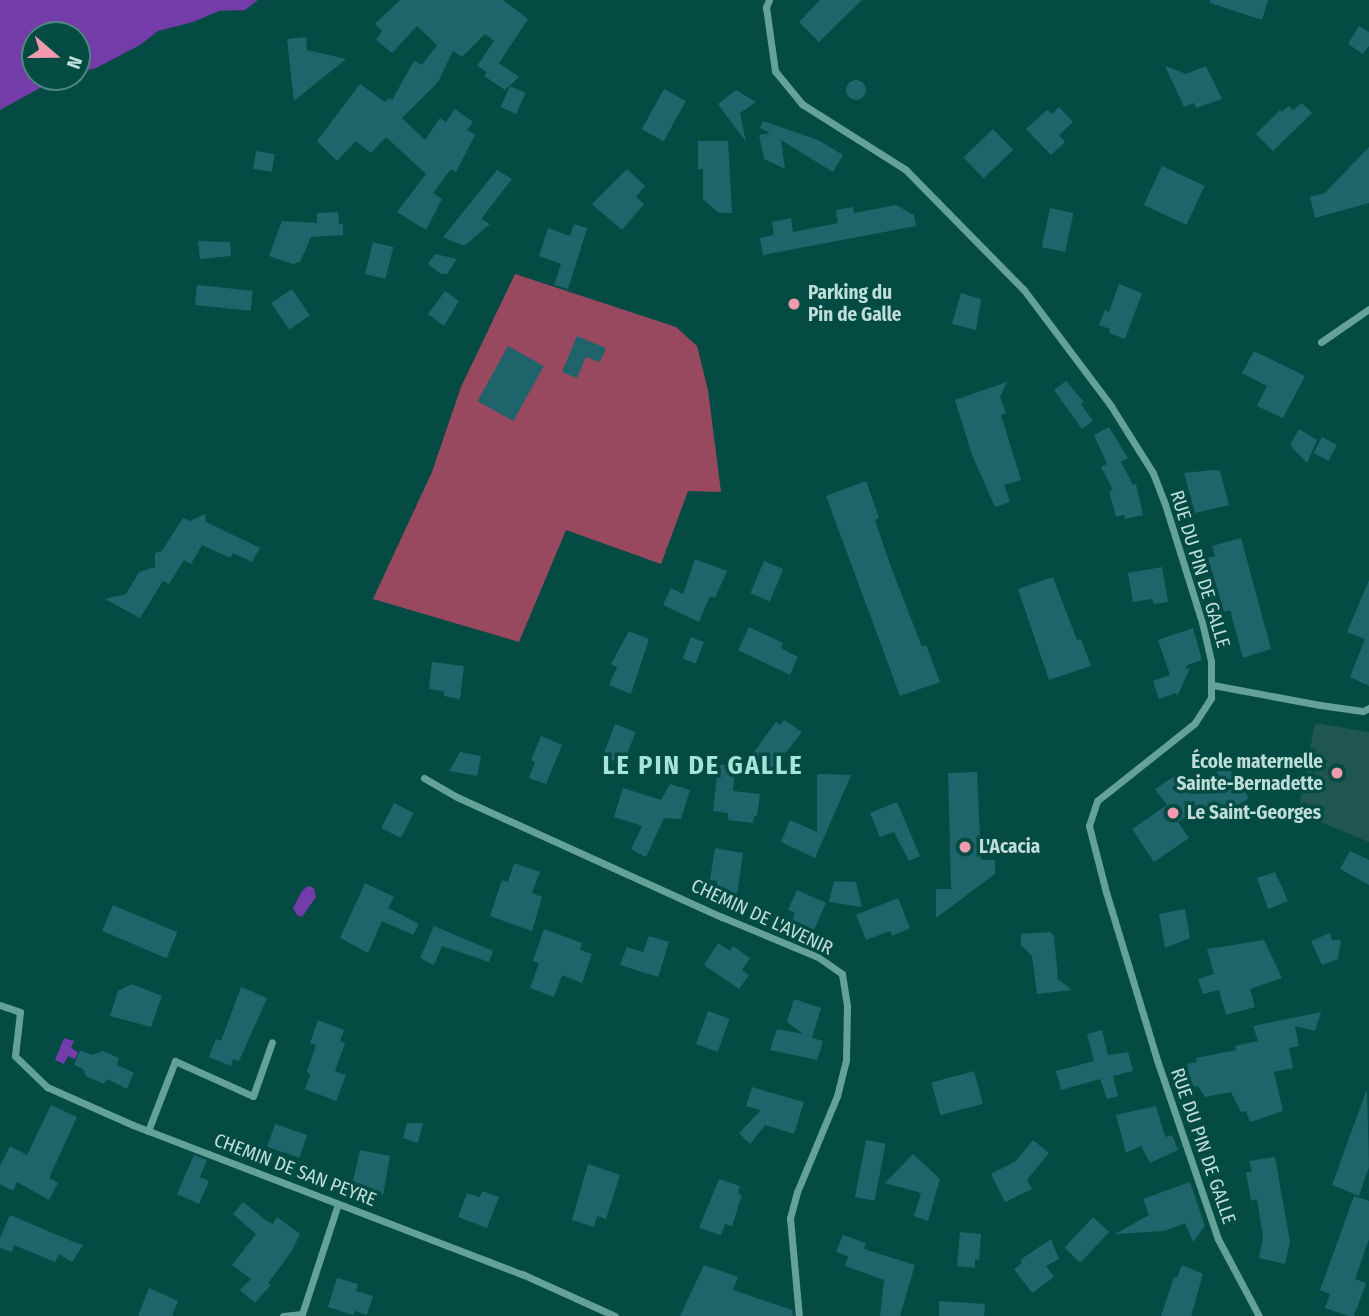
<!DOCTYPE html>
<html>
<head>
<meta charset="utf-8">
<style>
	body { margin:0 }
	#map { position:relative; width:1369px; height:1316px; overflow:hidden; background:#044b44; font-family:"Fira Sans Condensed",sans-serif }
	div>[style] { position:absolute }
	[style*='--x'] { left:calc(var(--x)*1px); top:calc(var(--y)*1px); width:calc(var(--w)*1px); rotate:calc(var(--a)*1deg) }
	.built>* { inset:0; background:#1f5750 }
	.green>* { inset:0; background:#99495f }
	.water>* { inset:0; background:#733ca8 }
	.building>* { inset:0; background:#1f646a; transform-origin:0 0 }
	.round { border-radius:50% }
	.minor>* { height:7px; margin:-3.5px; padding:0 3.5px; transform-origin:3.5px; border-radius:3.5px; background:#64a198 }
	.dots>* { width:19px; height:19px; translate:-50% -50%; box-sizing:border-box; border:4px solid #044b44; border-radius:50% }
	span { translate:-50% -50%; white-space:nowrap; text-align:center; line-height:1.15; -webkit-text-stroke:7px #044b44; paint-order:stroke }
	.poi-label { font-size:19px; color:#c0ded9; font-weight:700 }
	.left { translate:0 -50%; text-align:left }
	.right { translate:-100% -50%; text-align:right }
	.street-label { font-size:19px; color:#c0ded9 }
	.district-label { font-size:26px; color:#a6e4da; font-weight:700; letter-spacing:2px }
	.north { position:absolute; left:21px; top:21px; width:70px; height:70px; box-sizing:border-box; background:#044b44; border:2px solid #4f8680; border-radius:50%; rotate:110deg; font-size:19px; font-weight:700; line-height:28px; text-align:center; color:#c0ded9 }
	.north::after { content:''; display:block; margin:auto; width:24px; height:32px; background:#f29aaf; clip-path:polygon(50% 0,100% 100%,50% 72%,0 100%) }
</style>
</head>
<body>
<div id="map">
	<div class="built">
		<div style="clip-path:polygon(1315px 723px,1369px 732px,1369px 842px,1298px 813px)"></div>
	</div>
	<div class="green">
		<div style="clip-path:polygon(515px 274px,676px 327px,697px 346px,708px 390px,721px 492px,688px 491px,661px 564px,566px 530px,519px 642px,373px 599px,432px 472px,461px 387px)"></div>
	</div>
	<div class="water">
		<div style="clip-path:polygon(0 0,258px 0,245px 10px,219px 11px,193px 22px,158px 31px,140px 45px,96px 68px,79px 72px,77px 35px,35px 35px,35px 77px,60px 77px,0 110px)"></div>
		<div style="clip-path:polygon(308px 886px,314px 888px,316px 897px,302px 917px,297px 915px,293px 908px,302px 891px)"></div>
		<div style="clip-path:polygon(64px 1038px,74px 1041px,71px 1048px,78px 1052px,75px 1059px,68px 1056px,64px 1064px,55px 1060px)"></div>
	</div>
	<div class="building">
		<div style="clip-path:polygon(400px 0,503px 0,528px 19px,499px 63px,519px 77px,505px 90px,484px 76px,487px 72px,477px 66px,494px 41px,485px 34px,462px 57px,453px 51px,438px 82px,402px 118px,425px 140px,440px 118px,446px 122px,455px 109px,473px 122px,467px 130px,475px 135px,456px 172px,451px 169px,433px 193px,442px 199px,426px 230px,397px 212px,426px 174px,386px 137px,371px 153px,356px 141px,337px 161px,317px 141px,360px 84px,385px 102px,389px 98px,392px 100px,414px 61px,422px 65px,437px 45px,417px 26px,392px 53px,376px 40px,382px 31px,375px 24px)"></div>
		<div style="clip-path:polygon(820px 0,862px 0,819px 42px,799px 22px)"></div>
		<div style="clip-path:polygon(1210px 0,1268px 0,1262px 20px,1210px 3px)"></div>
		<div style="clip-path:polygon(1359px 26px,1369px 32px,1369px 46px,1363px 54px,1348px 44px)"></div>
		<div style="clip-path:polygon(306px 37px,307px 50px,346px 59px,294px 101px,287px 39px)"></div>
		<div style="clip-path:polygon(1165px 66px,1186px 74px,1206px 66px,1222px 99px,1196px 108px,1194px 103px,1184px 107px)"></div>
		<div class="round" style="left:846px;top:80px;width:20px;height:20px"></div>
		<div style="left:510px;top:86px;width:17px;height:23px;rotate:24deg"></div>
		<div style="left:664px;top:89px;width:25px;height:46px;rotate:29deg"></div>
		<div style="clip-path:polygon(736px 90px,756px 102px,740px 113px,746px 142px,718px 104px)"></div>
		<div style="clip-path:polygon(1302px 103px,1312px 113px,1273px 151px,1256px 134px,1280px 110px,1282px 112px,1289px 106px,1293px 110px)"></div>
		<div style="clip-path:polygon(1059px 107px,1073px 122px,1059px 135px,1065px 142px,1051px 155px,1026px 129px,1047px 110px,1052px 114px)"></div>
		<div style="clip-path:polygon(763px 121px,818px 140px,843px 155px,833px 172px,781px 140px,785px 169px,764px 159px,759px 135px,770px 133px,760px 128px)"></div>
		<div style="left:993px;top:129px;width:29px;height:41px;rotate:46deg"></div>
		<div style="clip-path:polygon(698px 141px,728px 141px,732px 213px,719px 213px,703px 199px,703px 169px,698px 169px)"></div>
		<div style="clip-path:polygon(1369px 147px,1369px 203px,1315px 218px,1310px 197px,1325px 193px)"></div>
		<div style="left:256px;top:151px;width:19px;height:18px;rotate:9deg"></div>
		<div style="left:1162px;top:166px;width:47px;height:43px;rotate:25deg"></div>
		<div style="clip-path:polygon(627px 169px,645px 186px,636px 197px,644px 204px,622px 230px,592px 204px)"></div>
		<div style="clip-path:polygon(497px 170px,512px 179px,481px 219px,490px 224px,464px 246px,443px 237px)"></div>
		<div style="clip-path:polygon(896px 205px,914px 215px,916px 226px,763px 255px,760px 238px,774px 235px,772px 222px,791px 218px,793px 232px,838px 223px,836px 210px,853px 207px,854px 213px)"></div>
		<div style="left:1050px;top:208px;width:24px;height:40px;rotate:12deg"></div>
		<div style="clip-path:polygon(338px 212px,339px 224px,343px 224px,343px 235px,311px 237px,300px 262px,293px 264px,269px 256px,282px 221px,317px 223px,317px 213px)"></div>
		<div style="clip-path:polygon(574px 224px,587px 228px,568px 289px,554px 285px,561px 264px,539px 256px,548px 228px,570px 236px)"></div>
		<div style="clip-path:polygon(198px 241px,230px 242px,231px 256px,200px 259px)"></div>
		<div style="left:373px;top:242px;width:21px;height:33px;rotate:14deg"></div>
		<div style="clip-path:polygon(435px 254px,457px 259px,447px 274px,441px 274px,428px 264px)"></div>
		<div style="clip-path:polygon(1119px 284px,1142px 293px,1125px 339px,1109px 333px,1110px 329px,1099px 325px,1105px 310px,1109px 312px)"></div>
		<div style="left:197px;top:285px;width:56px;height:20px;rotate:6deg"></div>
		<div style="left:292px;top:289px;width:32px;height:25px;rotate:56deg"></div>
		<div style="clip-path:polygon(445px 291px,459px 301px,444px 326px,428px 314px)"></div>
		<div style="clip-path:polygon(961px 293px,981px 299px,976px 330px,952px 324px)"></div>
		<div style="clip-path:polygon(577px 336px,606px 348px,600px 362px,586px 357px,577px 378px,562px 372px)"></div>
		<div style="left:508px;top:346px;width:41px;height:63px;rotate:29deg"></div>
		<div style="clip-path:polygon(1254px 351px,1305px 376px,1283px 418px,1257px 406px,1267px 386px,1242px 373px)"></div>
		<div style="clip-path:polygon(1066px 381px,1084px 402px,1081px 404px,1093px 421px,1082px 429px,1054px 390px)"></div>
		<div style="clip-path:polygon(1007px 382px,1000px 397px,1006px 413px,1001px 415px,1021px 480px,1004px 485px,1010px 502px,995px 507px,972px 455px,955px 400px)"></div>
		<div style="clip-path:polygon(1109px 427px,1128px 458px,1121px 462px,1133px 485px,1136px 484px,1143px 515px,1125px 519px,1124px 515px,1116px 517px,1109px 491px,1113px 490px,1101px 467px,1107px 464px,1094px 435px)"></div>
		<div style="clip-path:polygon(1299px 429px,1317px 440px,1307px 463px,1290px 445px)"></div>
		<div style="left:1322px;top:437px;width:17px;height:18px;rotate:28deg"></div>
		<div style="clip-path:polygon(1214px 470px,1220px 471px,1229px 505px,1195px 513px,1184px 473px)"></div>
		<div style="clip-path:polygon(866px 481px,879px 518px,875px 520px,891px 567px,922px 647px,926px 645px,940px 682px,900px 696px,826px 496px)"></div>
		<div style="clip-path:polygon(205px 514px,206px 522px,260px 548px,252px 562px,233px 553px,230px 558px,202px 545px,191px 564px,184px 560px,169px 584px,163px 581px,140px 618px,105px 599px,126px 594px,139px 572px,155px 567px,155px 553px,162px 551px,183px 518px,190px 521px)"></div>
		<div style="clip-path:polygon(1241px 538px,1271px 649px,1243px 658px,1230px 610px,1224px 612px,1208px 558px,1215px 556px,1212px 546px)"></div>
		<div style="clip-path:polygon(695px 559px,727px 571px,715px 598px,710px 596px,699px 622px,663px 605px,671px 588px,683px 594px)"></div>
		<div style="left:764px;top:561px;width:21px;height:35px;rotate:23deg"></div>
		<div style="clip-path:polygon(1162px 567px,1168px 602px,1154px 604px,1152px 599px,1133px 602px,1128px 573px)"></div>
		<div style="clip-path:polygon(1053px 577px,1077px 640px,1081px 639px,1091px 666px,1049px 680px,1018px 589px)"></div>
		<div style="clip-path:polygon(1369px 580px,1369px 686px,1350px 677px,1365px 639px,1347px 632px)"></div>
		<div style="clip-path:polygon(749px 627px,783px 643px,781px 648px,798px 657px,790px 675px,738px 650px)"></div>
		<div style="clip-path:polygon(1193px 628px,1202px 660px,1187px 665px,1186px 669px,1190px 668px,1177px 697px,1176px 693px,1159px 699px,1153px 681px,1170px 675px,1158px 640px)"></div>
		<div style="clip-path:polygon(629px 631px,649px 639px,631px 694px,609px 685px,617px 667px,611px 664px)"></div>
		<div style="left:691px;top:637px;width:14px;height:23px;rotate:21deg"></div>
		<div style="clip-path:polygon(432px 662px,464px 666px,460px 699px,444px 696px,444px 691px,429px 689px)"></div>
		<div style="clip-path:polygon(784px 720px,802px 732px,771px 771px,751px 756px,776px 722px,780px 725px)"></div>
		<div style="left:615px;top:724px;width:22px;height:35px;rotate:21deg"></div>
		<div style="clip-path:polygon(541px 736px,562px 745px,546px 784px,529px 778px,535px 762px,531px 760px)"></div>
		<div style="clip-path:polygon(460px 752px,481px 756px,477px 776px,449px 771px)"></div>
		<div style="clip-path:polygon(736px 764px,733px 791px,760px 794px,757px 816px,754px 816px,753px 823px,728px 820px,728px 813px,713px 811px,718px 765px)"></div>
		<div style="clip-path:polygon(1227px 765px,1249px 798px,1215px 821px,1203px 805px,1178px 822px,1189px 838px,1154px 862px,1132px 829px,1167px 805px,1155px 789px,1181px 772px,1193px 788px)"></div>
		<div style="clip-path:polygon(977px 772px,981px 860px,995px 860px,995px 874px,936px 918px,936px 889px,951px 889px,948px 773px)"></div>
		<div style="clip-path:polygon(817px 774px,851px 775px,815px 858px,781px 842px,790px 820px,817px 832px)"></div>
		<div style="clip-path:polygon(670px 784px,690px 790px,681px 819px,664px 818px,646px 857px,631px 849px,642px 826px,614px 817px,623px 788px,661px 800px)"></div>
		<div style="clip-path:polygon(897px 802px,920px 856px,909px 861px,894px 832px,880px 837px,870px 813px)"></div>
		<div style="left:394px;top:803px;width:22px;height:28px;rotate:27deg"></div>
		<div style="clip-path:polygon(715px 848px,743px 853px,737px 894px,716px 891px,717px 881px,710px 880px)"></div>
		<div style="clip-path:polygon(1350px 851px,1369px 860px,1369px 885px,1340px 869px)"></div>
		<div style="clip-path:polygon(514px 863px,540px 872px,532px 893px,542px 897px,532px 931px,490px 916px,502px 880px,508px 882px)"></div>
		<div style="clip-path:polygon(1275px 872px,1288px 901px,1268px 909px,1257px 878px)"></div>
		<div style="clip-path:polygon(834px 881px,856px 882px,862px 907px,829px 902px)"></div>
		<div style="clip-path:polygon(365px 883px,394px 897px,388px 908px,419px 924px,413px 935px,382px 921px,368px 953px,340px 938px)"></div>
		<div style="clip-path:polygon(797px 890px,826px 903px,812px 934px,790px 923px,794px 912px,788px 910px)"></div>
		<div style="clip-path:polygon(898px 898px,910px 928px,892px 936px,890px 931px,866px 940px,856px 915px)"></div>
		<div style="left:113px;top:905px;width:70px;height:28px;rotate:23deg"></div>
		<div style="clip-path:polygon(1185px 909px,1190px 938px,1165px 948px,1159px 914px)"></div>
		<div style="clip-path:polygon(434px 926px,493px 951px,489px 962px,442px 946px,434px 965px,420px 958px)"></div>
		<div style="clip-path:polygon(544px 929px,582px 943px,580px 950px,592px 954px,582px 983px,562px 975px,554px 997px,530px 988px,539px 963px,533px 961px)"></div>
		<div style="clip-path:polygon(1050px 932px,1054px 936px,1058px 979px,1072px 990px,1037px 994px,1032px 956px,1021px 945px,1021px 934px)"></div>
		<div style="clip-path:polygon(1330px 933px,1332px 940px,1341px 940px,1338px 959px,1322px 965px,1311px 941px)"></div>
		<div style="clip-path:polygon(649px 936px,669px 942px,658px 977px,620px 965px,627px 947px,643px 952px)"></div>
		<div style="clip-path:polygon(1264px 940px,1282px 978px,1250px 989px,1255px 1007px,1226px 1015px,1219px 990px,1203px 994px,1198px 979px,1214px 974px,1207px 949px)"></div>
		<div style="clip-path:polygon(718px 943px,730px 951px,733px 946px,750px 958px,742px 970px,749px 975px,739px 989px,704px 965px)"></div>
		<div style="clip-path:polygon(132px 984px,162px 996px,151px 1027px,110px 1016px,118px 991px)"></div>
		<div style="clip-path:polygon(241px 987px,267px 998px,239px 1061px,233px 1059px,231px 1066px,209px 1057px,216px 1039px,221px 1041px)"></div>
		<div style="clip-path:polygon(794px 999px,821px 1008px,812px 1038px,823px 1041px,817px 1060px,770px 1050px,777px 1029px,803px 1034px,787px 1022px)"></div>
		<div style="left:708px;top:1011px;width:23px;height:35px;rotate:20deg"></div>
		<div style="clip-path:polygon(1321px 1012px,1315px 1031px,1295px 1026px,1299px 1046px,1289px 1048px,1293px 1068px,1274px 1072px,1283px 1111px,1250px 1122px,1246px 1111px,1241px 1112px,1231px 1092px,1205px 1097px,1198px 1086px,1192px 1087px,1187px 1064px,1197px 1062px,1196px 1058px,1236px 1050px,1235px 1046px,1258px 1041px,1253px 1026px)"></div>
		<div style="clip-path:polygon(318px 1020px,344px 1030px,340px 1041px,345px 1043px,335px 1071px,346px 1075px,336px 1101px,305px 1089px,310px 1076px,307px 1071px,316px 1045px,310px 1043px)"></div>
		<div style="clip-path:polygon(1102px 1030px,1108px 1055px,1128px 1052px,1133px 1071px,1113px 1076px,1118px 1096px,1107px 1099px,1100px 1079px,1061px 1090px,1056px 1071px,1094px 1061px,1087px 1034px)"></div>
		<div style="clip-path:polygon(80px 1050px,92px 1055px,103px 1051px,119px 1058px,117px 1065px,134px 1073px,127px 1089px,107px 1079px,104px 1084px,86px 1076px,83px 1069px,74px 1065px)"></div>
		<div style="left:974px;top:1071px;width:34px;height:44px;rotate:75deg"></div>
		<div style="clip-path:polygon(752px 1087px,804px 1102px,794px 1134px,765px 1125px,750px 1144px,739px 1133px,761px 1110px,746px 1106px)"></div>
		<div style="clip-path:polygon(1367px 1089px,1369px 1167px,1359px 1196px,1332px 1185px)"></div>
		<div style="clip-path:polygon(51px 1105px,77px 1117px,49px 1178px,58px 1183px,49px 1200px,17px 1182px,13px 1191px,0 1184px,0 1166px,10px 1146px,27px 1155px)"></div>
		<div style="clip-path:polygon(1156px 1106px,1165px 1137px,1172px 1135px,1178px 1150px,1150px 1163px,1141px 1146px,1126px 1153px,1116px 1115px)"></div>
		<div style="clip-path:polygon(407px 1123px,423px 1123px,418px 1143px,403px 1138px)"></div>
		<div style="left:275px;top:1124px;width:34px;height:24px;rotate:19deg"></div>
		<div style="left:866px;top:1140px;width:20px;height:58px;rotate:11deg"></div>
		<div style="clip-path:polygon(1033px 1140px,1049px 1153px,1027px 1180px,1032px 1189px,1005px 1202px,991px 1174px,1016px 1161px)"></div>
		<div style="clip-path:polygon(360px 1150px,390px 1156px,383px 1195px,352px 1185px)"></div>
		<div style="clip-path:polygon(913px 1154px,940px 1179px,928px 1221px,914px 1216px,921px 1193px,885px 1183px)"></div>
		<div style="clip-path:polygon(194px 1155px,207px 1160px,200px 1177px,209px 1181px,199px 1204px,177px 1194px)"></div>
		<div style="clip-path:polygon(1275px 1157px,1290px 1242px,1285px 1264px,1259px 1258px,1263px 1237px,1257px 1199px,1251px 1201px,1246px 1172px,1252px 1172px,1249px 1161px)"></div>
		<div style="clip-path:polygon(588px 1164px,620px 1175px,606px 1219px,597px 1216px,594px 1227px,572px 1220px)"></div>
		<div style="clip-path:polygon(719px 1179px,740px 1186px,738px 1193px,742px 1195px,732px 1226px,725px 1224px,721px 1235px,699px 1228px)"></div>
		<div style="clip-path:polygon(1190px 1182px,1205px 1226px,1193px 1242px,1185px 1223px,1164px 1231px,1115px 1234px,1149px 1215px,1143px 1199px)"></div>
		<div style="clip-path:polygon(482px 1191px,499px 1197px,487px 1228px,458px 1217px,467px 1193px,480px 1197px)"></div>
		<div style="clip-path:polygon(1354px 1196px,1369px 1201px,1369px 1239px,1355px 1279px,1366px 1283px,1354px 1316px,1348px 1316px,1325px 1308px,1330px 1294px,1320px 1290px)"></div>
		<div style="clip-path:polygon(243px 1202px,267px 1221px,273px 1224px,277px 1217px,300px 1234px,292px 1251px,268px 1283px,271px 1285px,255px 1303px,240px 1290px,251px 1279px,232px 1265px,256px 1234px,233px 1214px)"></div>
		<div style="clip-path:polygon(10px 1215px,74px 1242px,83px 1245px,72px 1262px,59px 1254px,55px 1262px,14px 1245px,12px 1252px,0 1248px,0 1238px)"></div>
		<div style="left:1093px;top:1217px;width:22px;height:42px;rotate:43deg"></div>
		<div style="clip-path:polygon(960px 1232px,981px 1234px,979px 1260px,975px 1259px,975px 1268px,957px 1266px)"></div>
		<div style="clip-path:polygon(843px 1235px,866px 1243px,864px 1249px,915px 1265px,900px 1316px,880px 1316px,884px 1280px,845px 1266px,848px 1256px,836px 1252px)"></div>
		<div style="clip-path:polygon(1051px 1239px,1059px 1259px,1046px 1266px,1054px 1277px,1032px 1293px,1014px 1269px,1022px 1263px,1020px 1260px)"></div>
		<div style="clip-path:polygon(704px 1265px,738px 1277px,733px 1290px,792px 1310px,793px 1316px,680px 1316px)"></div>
		<div style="clip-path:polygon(1182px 1265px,1203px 1274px,1191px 1316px,1161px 1316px,1174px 1277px,1177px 1278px)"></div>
		<div style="clip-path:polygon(337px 1278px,358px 1284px,356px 1291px,373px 1296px,367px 1315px,355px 1311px,353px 1315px,328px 1307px)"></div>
		<div style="clip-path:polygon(149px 1288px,178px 1301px,172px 1316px,138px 1316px)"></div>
		<div style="clip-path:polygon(939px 1301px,985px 1304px,984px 1316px,939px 1316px)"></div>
	</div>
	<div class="minor">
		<div style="--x:769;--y:0;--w:8;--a:113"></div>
		<div style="--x:766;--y:7;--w:65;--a:82"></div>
		<div style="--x:775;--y:71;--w:43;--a:50.7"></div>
		<div style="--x:802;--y:104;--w:122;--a:32.3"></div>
		<div style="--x:905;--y:169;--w:170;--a:45.5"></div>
		<div style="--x:1024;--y:290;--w:145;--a:53.1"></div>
		<div style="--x:1111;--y:406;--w:79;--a:57.9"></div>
		<div style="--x:1153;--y:473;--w:30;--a:69"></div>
		<div style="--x:1164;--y:501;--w:127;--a:72.6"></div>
		<div style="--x:1202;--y:622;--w:40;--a:77"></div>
		<div style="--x:1211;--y:661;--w:37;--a:90"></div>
		<div style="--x:1211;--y:698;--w:30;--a:123"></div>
		<div style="--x:1195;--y:723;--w:125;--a:141.5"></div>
		<div style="--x:1097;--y:801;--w:26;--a:108"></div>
		<div style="--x:1089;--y:826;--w:68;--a:75.6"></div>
		<div style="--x:1106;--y:892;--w:176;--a:73.1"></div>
		<div style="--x:1157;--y:1060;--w:189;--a:71.2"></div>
		<div style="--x:1218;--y:1239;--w:87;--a:62"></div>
		<div style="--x:1321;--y:342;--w:58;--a:-34.5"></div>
		<div style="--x:1213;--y:685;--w:109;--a:10.6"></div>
		<div style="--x:1320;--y:705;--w:43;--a:7.9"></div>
		<div style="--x:1363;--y:711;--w:7;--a:-27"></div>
		<div style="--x:424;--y:778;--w:38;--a:30"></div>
		<div style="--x:457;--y:797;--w:291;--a:24.4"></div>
		<div style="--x:722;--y:917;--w:104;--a:22.6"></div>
		<div style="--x:818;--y:957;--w:29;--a:35"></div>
		<div style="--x:842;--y:974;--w:33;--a:81"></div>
		<div style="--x:847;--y:1007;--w:53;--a:91.1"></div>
		<div style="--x:846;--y:1060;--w:37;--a:104"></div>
		<div style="--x:837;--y:1096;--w:104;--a:112.6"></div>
		<div style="--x:797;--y:1192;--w:27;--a:105"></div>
		<div style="--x:790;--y:1218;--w:98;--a:84.8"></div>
		<div style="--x:0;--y:1005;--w:21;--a:19"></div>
		<div style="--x:20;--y:1012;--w:44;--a:96.5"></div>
		<div style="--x:15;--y:1056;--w:45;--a:44.1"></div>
		<div style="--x:47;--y:1087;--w:94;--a:23.8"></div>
		<div style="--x:133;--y:1125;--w:417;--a:21"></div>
		<div style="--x:522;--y:1274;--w:102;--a:24.3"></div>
		<div style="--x:148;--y:1131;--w:75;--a:-68.9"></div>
		<div style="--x:175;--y:1061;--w:85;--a:24.2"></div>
		<div style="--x:253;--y:1096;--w:57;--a:-70.6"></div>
		<div style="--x:283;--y:1316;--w:19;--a:-6"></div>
		<div style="--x:302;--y:1314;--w:116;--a:-71.9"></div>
	</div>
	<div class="dots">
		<div style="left:794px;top:304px;background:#f29aaf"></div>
		<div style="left:1337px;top:773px;background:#f29aaf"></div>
		<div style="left:1173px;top:813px;background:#f29aaf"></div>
		<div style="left:965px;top:847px;background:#f29aaf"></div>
	</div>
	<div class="poi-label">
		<span class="left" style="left:808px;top:304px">Parking du<br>Pin de Galle</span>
		<span class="right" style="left:1323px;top:773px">École maternelle<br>Sainte-Bernadette</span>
		<span class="left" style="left:1187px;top:813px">Le Saint-Georges</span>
		<span class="left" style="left:979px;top:847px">L'Acacia</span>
	</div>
	<div class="street-label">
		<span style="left:1200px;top:569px;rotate:73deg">RUE DU PIN DE GALLE</span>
		<span style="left:762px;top:917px;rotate:25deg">CHEMIN DE L'AVENIR</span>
		<span style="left:1203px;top:1146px;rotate:71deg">RUE DU PIN DE GALLE</span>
		<span style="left:295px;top:1170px;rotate:21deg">CHEMIN DE SAN PEYRE</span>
	</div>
	<div class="district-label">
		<span style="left:703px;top:766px">LE PIN DE GALLE</span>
	</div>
	<div class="north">N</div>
</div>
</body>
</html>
